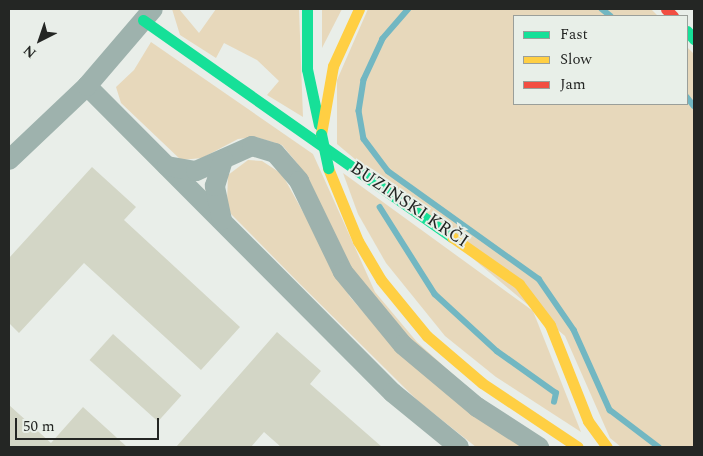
<!DOCTYPE html>
<html>
<head>
<meta charset="utf-8">
<style>
	body { margin:0 }
	#map { position:relative; width:703px; height:456px; overflow:hidden; background:#e9eee9; font-family:Spectral,serif }
	div>[style] { position:absolute }
	[style*='--x'] { left:calc(var(--x)*1px); top:calc(var(--y)*1px); width:calc(var(--w)*1px); rotate:calc(var(--a)*1deg) }
	.green>* { inset:0; background:#e7d8bb }
	.stream>* { height:5.5px; margin:-2.75px; padding:0 2.75px; transform-origin:2.75px; border-radius:2.75px; background:#72b7c2 }
	.building>* { inset:0; background:#d3d6c6; transform-origin:0 0 }
	.street>* { height:20px; margin:-10px; padding:0 10px; transform-origin:10px; border-radius:10px; background:#9eb2ad }
	.fast>* { height:11px; margin:-5.5px; padding:0 5.5px; transform-origin:5.5px; border-radius:5.5px; background:#16e098 }
	.slow>* { height:11px; margin:-5.5px; padding:0 5.5px; transform-origin:5.5px; border-radius:5.5px; background:#ffcf43 }
	.jam>* { height:11px; margin:-5.5px; padding:0 5.5px; transform-origin:5.5px; border-radius:5.5px; background:#f24e42 }
	.fast-bridge>* { height:11px; margin:-5.5px; padding:0 5.5px; transform-origin:5.5px; border-radius:5.5px; background:#16e098 }
	span { translate:-50% -50%; white-space:nowrap; text-align:center; line-height:1.15; -webkit-text-stroke:4px #e8efe8; paint-order:stroke }
	.street-label { font-size:18px; color:#242624 }
	.frame { position:absolute; inset:0; border:10px solid #242624; pointer-events:none }
	.legend { position:absolute; left:513px; top:15px; width:175px; height:90px; box-sizing:border-box; background:#e8efe8; border:1px solid #9a9f9a; margin:0; padding:6px 9px; list-style:none; font-size:15px; color:#242624 }
	.legend li { display:flex; align-items:center; gap:10px; height:25px }
	.legend b { width:25px; border:1px solid #9a9f9a }
	.north { position:absolute; left:15px; top:15px; width:50px; height:50px; -webkit-text-stroke:4px #e8efe8; paint-order:stroke; rotate:221deg; font-size:14px; font-weight:700; line-height:20px; text-align:center; color:#242624 }
	.north::after { content:''; display:block; margin:auto; width:18px; height:22px; background:#242624; clip-path:polygon(50% 0,100% 100%,50% 72%,0 100%) }
	.scale { position:absolute; left:15px; top:418px; width:144px; height:22px; box-sizing:border-box; border:2px solid #242624; border-top:0; padding-left:6px; font-size:15px; line-height:18px; white-space:nowrap; color:#242624; -webkit-text-stroke:4px #e8efe8; paint-order:stroke }
</style>
</head>
<body>
<div id="map">
	<div class="green">
		<div style="clip-path:polygon(172px 9px,179px 9px,199px 33px,216px 9px,299px 9px,303px 117px,267px 95px,279px 81px,257px 60px,224px 43px,216px 58px,180px 35px)"></div>
		<div style="clip-path:polygon(322px 9px,342px 9px,322px 48px)"></div>
		<div style="clip-path:polygon(368px 9px,651px 9px,658px 16px,514px 16px,514px 104px,687px 104px,687px 47px,694px 54px,694px 447px,621px 447px,610px 438px,565px 336px,337px 144px,337px 80px)"></div>
		<div style="clip-path:polygon(151px 42px,313px 154px,375px 292px,417px 342px,467px 387px,405px 335px,348px 263px,297px 163px,282px 145px,256px 137px,238px 139px,202px 158px,181px 160px,121px 103px,116px 87px,134px 70px)"></div>
		<div style="clip-path:polygon(248px 160px,262px 161px,282px 174px,350px 297px,405px 359px,528px 447px,476px 447px,418px 401px,300px 284px,231px 214px,227px 203px,228px 175px)"></div>
		<div style="clip-path:polygon(343px 173px,533px 311px,581px 432px,496px 377px,445px 336px,386px 263px,358px 214px)"></div>
	</div>
	<div class="stream">
		<div style="--x:409;--y:9;--w:40;--a:131"></div>
		<div style="--x:383;--y:39;--w:45;--a:114.9"></div>
		<div style="--x:364;--y:80;--w:31;--a:99"></div>
		<div style="--x:359;--y:111;--w:28;--a:80"></div>
		<div style="--x:364;--y:139;--w:40;--a:53"></div>
		<div style="--x:388;--y:171;--w:186;--a:35.6"></div>
		<div style="--x:539;--y:279;--w:62;--a:55.5"></div>
		<div style="--x:574;--y:330;--w:88;--a:65.8"></div>
		<div style="--x:610;--y:410;--w:61;--a:37.1"></div>
		<div style="--x:602;--y:9;--w:11;--a:38"></div>
		<div style="--x:687;--y:97;--w:11;--a:52"></div>
		<div style="--x:380;--y:207;--w:103;--a:57.7"></div>
		<div style="--x:435;--y:294;--w:84;--a:42.6"></div>
		<div style="--x:497;--y:351;--w:72;--a:35.4"></div>
		<div style="--x:554;--y:402;--w:9;--a:-77"></div>
	</div>
	<div class="building">
		<div style="clip-path:polygon(92px 167px,136px 207px,124px 220px,240px 327px,201px 370px,84px 263px,19px 333px,9px 323px,9px 258px)"></div>
		<div style="clip-path:polygon(277px 332px,321px 371px,310px 384px,382px 447px,281px 447px,264px 432px,251px 447px,176px 447px)"></div>
		<div style="left:113px;top:334px;width:92px;height:35px;rotate:42deg"></div>
		<div style="clip-path:polygon(9px 405px,51px 443px,83px 407px,127px 447px,9px 447px)"></div>
	</div>
	<div class="street">
		<div style="--x:87;--y:86;--w:433;--a:45.1"></div>
		<div style="--x:393;--y:393;--w:85;--a:39.3"></div>
		<div style="--x:9;--y:160;--w:108;--a:-43.5"></div>
		<div style="--x:87;--y:86;--w:101;--a:-49.4"></div>
		<div style="--x:167;--y:166;--w:29;--a:10"></div>
		<div style="--x:196;--y:171;--w:61;--a:-24.1"></div>
		<div style="--x:252;--y:146;--w:24;--a:17"></div>
		<div style="--x:275;--y:153;--w:37;--a:49"></div>
		<div style="--x:299;--y:181;--w:101;--a:64.2"></div>
		<div style="--x:343;--y:272;--w:94;--a:50.6"></div>
		<div style="--x:403;--y:345;--w:97;--a:40"></div>
		<div style="--x:477;--y:407;--w:74;--a:32.8"></div>
		<div style="--x:222;--y:220;--w:35;--a:-102"></div>
		<div style="--x:215;--y:186;--w:28;--a:-73"></div>
	</div>
	<div class="fast">
		<div style="--x:307;--y:9;--w:60;--a:90"></div>
		<div style="--x:307;--y:69;--w:57;--a:77.9"></div>
		<div style="--x:143;--y:20;--w:378;--a:35.1"></div>
		<div style="--x:687;--y:31;--w:11;--a:49"></div>
	</div>
	<div class="slow">
		<div style="--x:321;--y:134;--w:69;--a:-80"></div>
		<div style="--x:333;--y:66;--w:63;--a:-65.5"></div>
		<div style="--x:328;--y:168;--w:79;--a:67.7"></div>
		<div style="--x:358;--y:241;--w:45;--a:59.5"></div>
		<div style="--x:381;--y:280;--w:72;--a:50.6"></div>
		<div style="--x:427;--y:336;--w:72;--a:40.5"></div>
		<div style="--x:482;--y:383;--w:115;--a:33.7"></div>
		<div style="--x:452;--y:237;--w:82;--a:35"></div>
		<div style="--x:519;--y:284;--w:51;--a:52.9"></div>
		<div style="--x:550;--y:325;--w:103;--a:68.4"></div>
		<div style="--x:588;--y:421;--w:32;--a:54"></div>
	</div>
	<div class="jam">
		<div style="--x:666;--y:9;--w:10;--a:45"></div>
	</div>
	<div class="fast-bridge">
		<div style="--x:321;--y:134;--w:35;--a:78"></div>
	</div>
	<div class="street-label">
		<span style="left:409px;top:205px;rotate:34deg">BUZINSKI KRČI</span>
	</div>
	<div class="frame"></div>
	<ul class="legend">
	<li><b style="height:6px;background:#16e098"></b>Fast</li>
	<li><b style="height:6px;background:#ffcf43"></b>Slow</li>
	<li><b style="height:6px;background:#f24e42"></b>Jam</li>
	</ul>
	<div class="north">N</div>
	<div class="scale">50 m</div>
</div>
</body>
</html>
